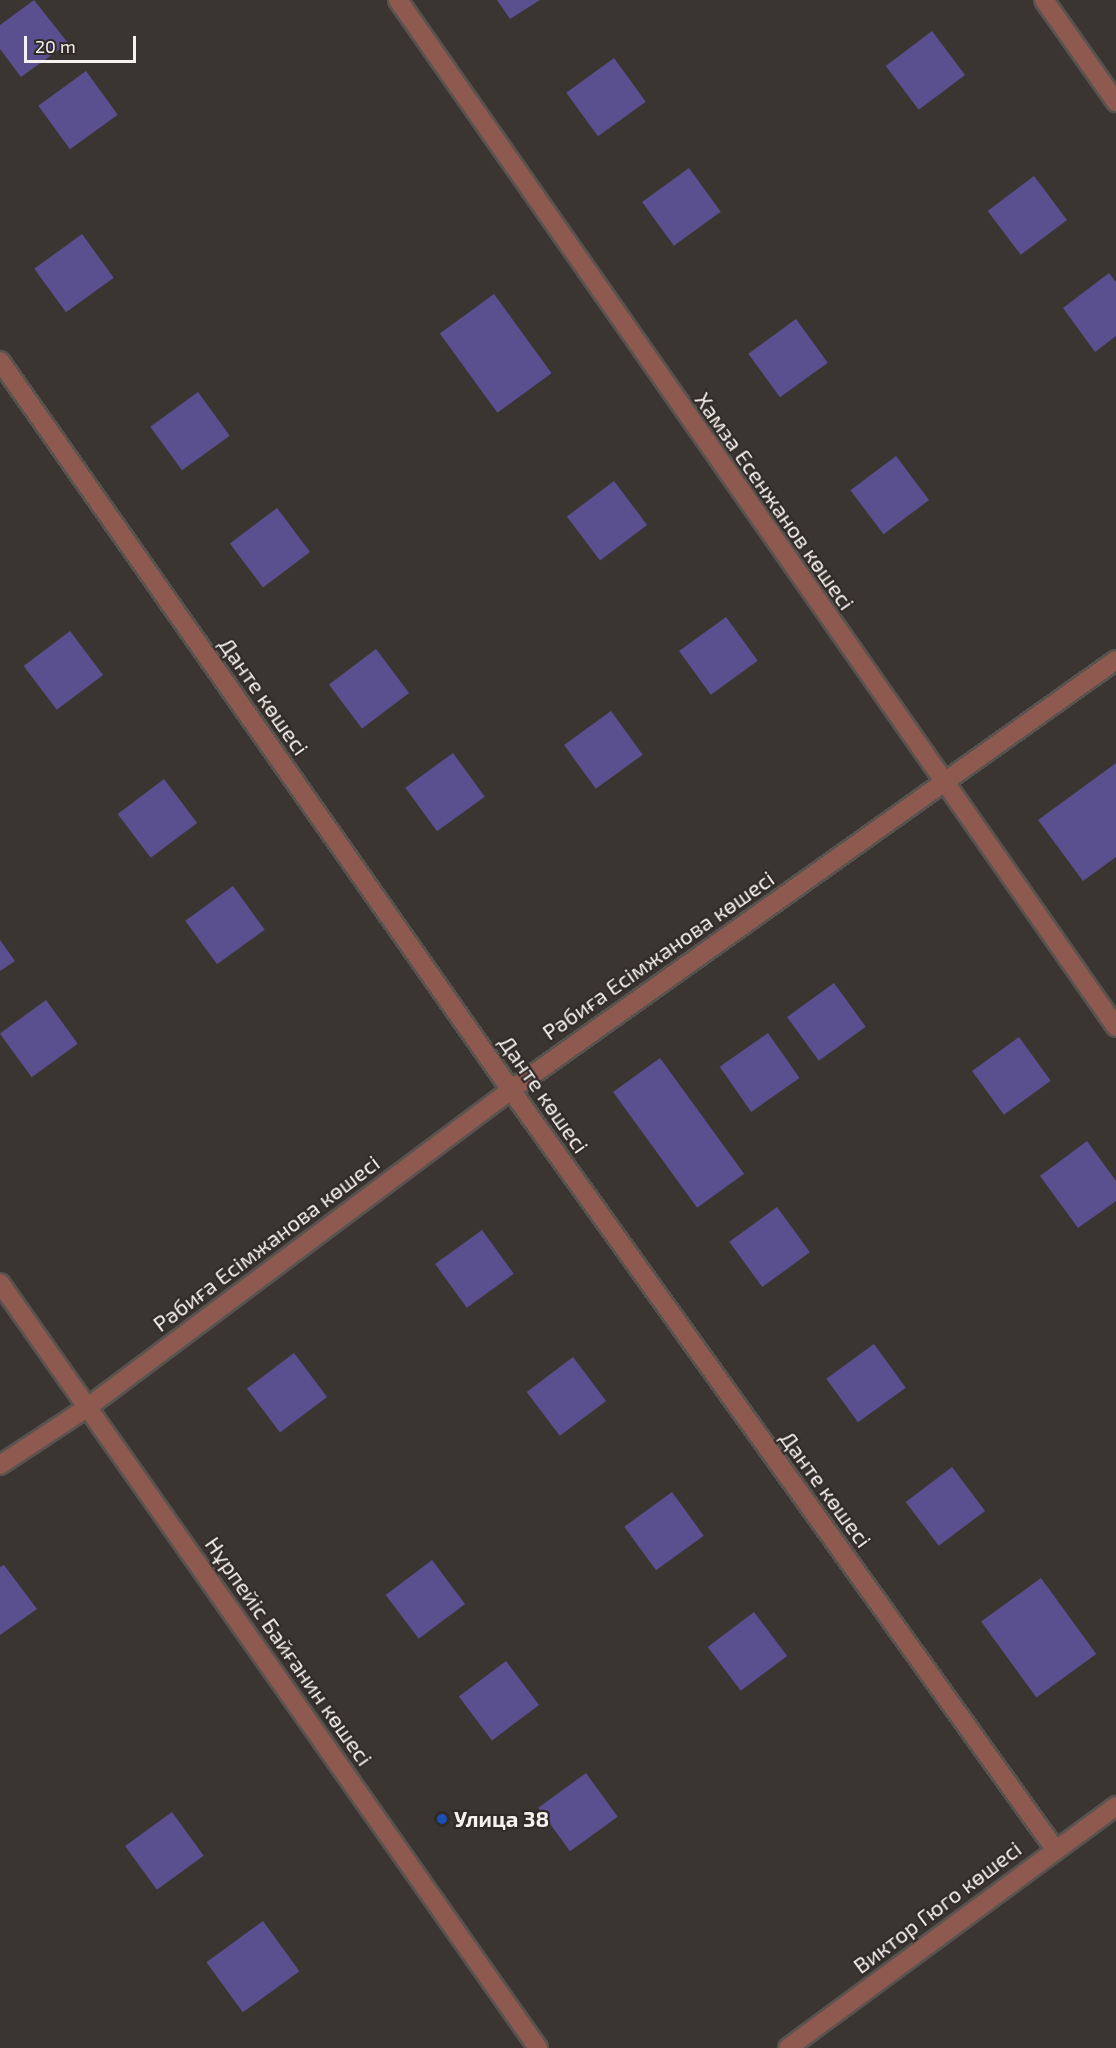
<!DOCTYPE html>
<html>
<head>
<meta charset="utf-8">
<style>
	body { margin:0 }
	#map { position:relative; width:1116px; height:2048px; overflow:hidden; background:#3b3532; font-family:"Exo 2",sans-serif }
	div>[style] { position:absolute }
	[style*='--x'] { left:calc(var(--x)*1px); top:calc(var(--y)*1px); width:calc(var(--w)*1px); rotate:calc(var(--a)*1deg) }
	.building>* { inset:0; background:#5a4f8f; transform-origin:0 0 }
	.roads { filter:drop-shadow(2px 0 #595350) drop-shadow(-2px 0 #595350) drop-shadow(0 2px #595350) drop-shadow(0 -2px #595350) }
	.minor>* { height:18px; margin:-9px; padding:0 9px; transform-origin:9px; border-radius:9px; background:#8e594f }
	.dots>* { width:16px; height:16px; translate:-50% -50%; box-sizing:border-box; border:3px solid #312b28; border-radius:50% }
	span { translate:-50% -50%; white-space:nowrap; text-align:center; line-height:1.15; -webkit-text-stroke:4.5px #312b28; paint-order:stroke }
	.street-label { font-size:22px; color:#f5f1ef }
	.poi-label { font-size:22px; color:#f5f1ef; font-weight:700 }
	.left { translate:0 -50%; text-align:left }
	.scale { position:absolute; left:24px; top:36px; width:112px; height:27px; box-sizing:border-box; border:3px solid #f5f1ef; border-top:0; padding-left:8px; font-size:18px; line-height:21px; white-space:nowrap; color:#f5f1ef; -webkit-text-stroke:4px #312b28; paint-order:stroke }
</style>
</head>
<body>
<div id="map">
	<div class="building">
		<div style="clip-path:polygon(34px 0,68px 43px,21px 77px,0 49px,0 25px)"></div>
		<div style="clip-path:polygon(497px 0,540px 0,510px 19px)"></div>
		<div style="left:932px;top:31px;width:55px;height:58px;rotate:53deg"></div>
		<div style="left:614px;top:58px;width:54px;height:59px;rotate:54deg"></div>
		<div style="left:86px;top:71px;width:54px;height:59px;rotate:54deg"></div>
		<div style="left:689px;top:168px;width:54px;height:58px;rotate:54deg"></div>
		<div style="left:1034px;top:176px;width:55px;height:58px;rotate:53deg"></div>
		<div style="left:82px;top:234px;width:54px;height:59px;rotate:54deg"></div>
		<div style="clip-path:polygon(1109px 273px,1116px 282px,1116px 336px,1095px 352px,1063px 308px)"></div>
		<div style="left:494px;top:294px;width:98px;height:67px;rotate:54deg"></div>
		<div style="left:796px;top:319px;width:54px;height:59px;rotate:54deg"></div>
		<div style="left:198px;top:392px;width:54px;height:59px;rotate:54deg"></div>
		<div style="left:896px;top:456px;width:55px;height:57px;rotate:53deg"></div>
		<div style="left:614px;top:481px;width:55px;height:59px;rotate:53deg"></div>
		<div style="left:277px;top:508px;width:55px;height:59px;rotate:53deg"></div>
		<div style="left:726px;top:617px;width:54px;height:58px;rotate:54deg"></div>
		<div style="left:70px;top:631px;width:55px;height:58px;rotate:53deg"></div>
		<div style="left:376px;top:649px;width:55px;height:59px;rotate:53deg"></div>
		<div style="left:611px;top:711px;width:54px;height:58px;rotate:54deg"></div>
		<div style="left:453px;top:753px;width:54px;height:59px;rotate:54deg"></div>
		<div style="clip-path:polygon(1116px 763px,1116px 857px,1083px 881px,1038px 820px)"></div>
		<div style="left:164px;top:779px;width:55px;height:58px;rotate:53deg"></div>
		<div style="left:233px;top:886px;width:54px;height:59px;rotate:54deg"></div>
		<div style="clip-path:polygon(0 940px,15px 961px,0 971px)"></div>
		<div style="left:834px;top:983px;width:54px;height:58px;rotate:54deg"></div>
		<div style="left:46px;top:1000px;width:54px;height:57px;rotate:54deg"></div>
		<div style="left:768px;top:1033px;width:55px;height:59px;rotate:55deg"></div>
		<div style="left:1019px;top:1037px;width:54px;height:58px;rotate:54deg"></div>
		<div style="left:660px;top:1058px;width:143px;height:58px;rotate:54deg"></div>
		<div style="clip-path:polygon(1087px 1141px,1116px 1181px,1116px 1201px,1078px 1228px,1040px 1176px)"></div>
		<div style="left:777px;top:1207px;width:56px;height:59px;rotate:54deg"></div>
		<div style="left:482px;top:1230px;width:54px;height:58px;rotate:54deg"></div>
		<div style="left:874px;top:1344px;width:54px;height:59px;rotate:54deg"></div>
		<div style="left:294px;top:1353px;width:55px;height:59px;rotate:53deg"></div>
		<div style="left:573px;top:1357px;width:55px;height:58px;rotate:53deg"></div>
		<div style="left:952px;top:1467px;width:55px;height:58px;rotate:53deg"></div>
		<div style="left:672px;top:1492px;width:54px;height:59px;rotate:54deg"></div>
		<div style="left:432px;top:1560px;width:55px;height:58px;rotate:53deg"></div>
		<div style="clip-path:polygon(4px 1565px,37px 1609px,0 1635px,0 1567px)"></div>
		<div style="left:1041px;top:1578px;width:94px;height:74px;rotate:54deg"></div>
		<div style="left:754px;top:1612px;width:55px;height:58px;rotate:53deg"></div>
		<div style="left:506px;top:1661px;width:55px;height:59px;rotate:53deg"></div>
		<div style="left:586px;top:1773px;width:54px;height:59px;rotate:54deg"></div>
		<div style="left:172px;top:1812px;width:54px;height:58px;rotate:54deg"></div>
		<div style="left:263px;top:1921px;width:62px;height:70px;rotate:54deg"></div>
	</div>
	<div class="roads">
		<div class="minor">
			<div style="--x:398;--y:0;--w:1253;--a:55.04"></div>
			<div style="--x:1044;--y:0;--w:125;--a:54.8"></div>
			<div style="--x:0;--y:361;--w:890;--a:54.97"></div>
			<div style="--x:511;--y:1090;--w:934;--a:54.37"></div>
			<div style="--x:0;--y:1283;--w:935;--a:54.88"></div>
			<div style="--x:0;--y:1465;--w:105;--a:-33.4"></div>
			<div style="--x:88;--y:1407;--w:529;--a:-36.85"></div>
			<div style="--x:511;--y:1090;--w:742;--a:-35.4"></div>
			<div style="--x:788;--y:2048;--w:408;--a:-36.4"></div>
		</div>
	</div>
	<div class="dots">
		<div style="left:442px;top:1819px;background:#1a4fb4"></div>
	</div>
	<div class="street-label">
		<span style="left:775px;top:501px;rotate:55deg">Хамза Есенжанов көшесі</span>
		<span style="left:264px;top:696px;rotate:55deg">Данте көшесі</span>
		<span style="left:658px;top:955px;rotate:-35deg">Рәбиға Есімжанова көшесі</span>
		<span style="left:544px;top:1094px;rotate:55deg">Данте көшесі</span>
		<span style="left:266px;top:1243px;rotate:-37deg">Рәбиға Есімжанова көшесі</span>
		<span style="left:826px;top:1489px;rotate:54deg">Данте көшесі</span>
		<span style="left:289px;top:1651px;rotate:55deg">Нұрпейіс Байғанин көшесі</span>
		<span style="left:937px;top:1907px;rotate:-37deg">Виктор Гюго көшесі</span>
	</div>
	<div class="poi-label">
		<span class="left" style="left:454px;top:1819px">Улица 38</span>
	</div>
	<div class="scale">20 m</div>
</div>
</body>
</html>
